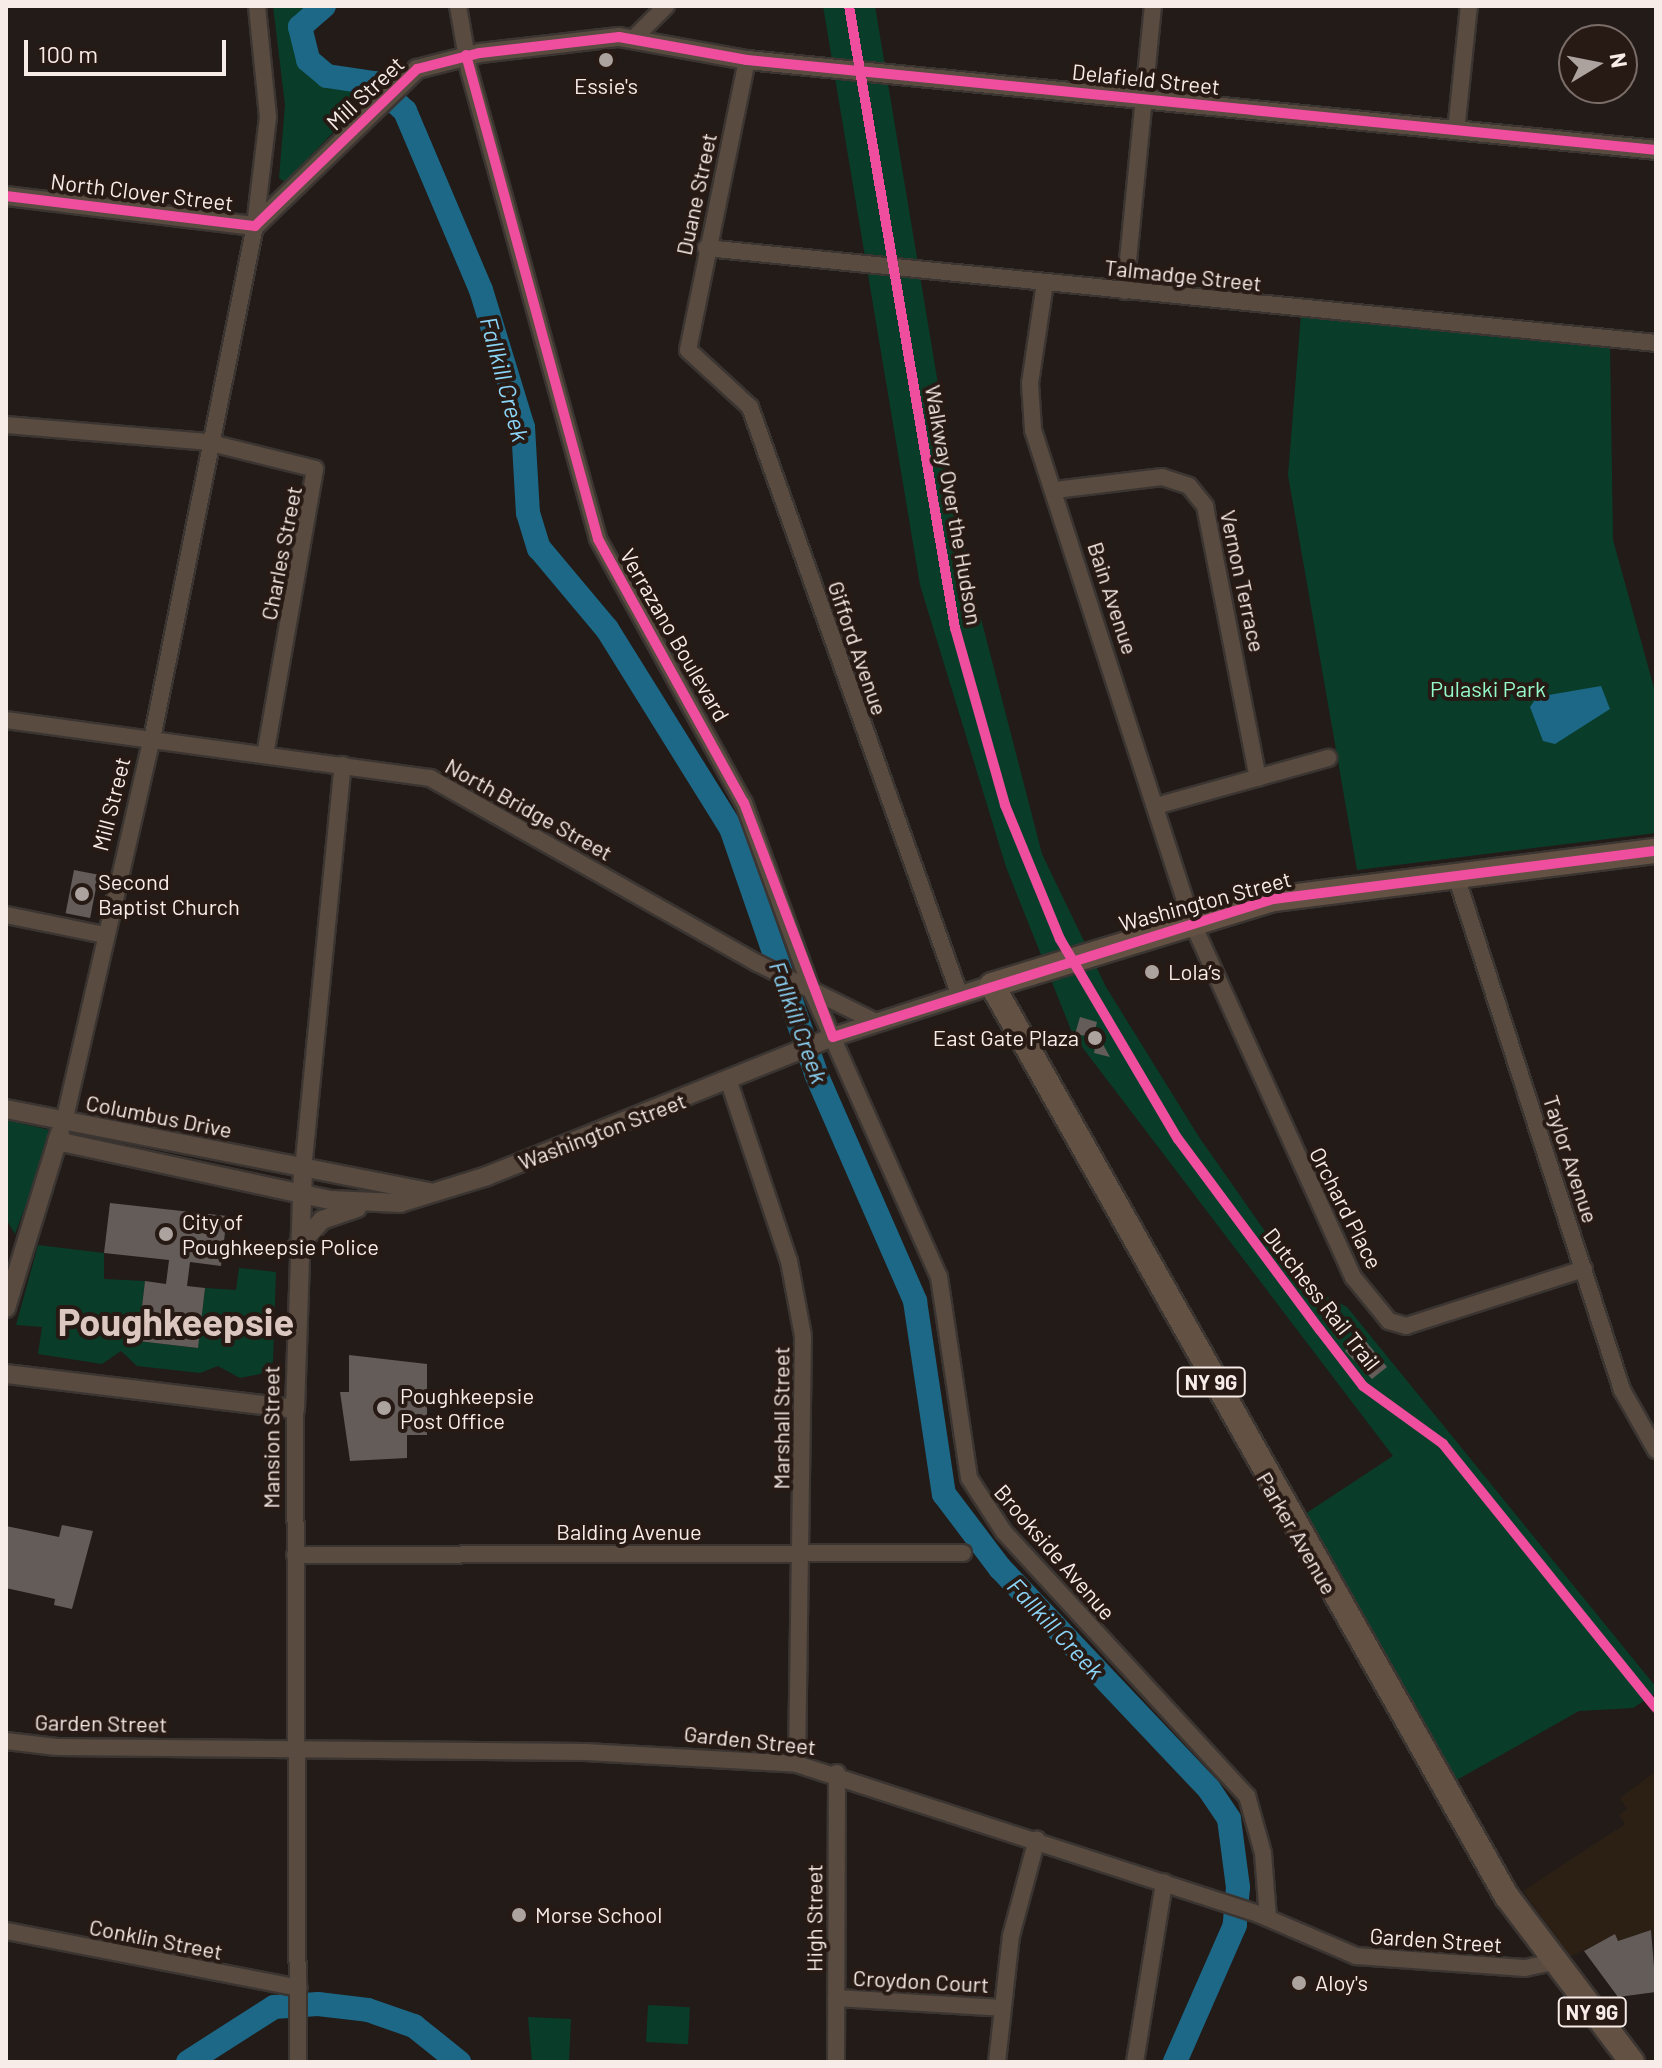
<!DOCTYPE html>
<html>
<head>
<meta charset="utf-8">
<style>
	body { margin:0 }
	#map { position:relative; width:1662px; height:2068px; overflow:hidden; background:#221b18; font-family:Barlow,sans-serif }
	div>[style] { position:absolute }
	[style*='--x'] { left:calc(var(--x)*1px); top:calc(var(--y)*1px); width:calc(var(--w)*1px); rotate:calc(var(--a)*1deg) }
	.industrial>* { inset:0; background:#2c2015 }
	.green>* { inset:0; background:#093d29; transform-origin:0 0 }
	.water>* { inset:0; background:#1c6886 }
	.river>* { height:24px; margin:-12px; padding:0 12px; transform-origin:12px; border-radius:12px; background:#1c6886 }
	.building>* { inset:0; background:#635c59; transform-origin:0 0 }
	.roads { filter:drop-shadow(2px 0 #3b3532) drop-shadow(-2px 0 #3b3532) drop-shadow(0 2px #3b3532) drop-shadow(0 -2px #3b3532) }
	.minor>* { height:16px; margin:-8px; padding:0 8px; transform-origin:8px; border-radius:8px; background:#594b40 }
	.tertiary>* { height:18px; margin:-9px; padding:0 9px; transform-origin:9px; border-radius:9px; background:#594b40 }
	.primary>* { height:24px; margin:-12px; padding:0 12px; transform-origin:12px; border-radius:12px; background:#635143 }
	.cycleway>* { height:10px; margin:-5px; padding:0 5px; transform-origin:5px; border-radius:5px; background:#ef4d9e }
	.dots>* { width:22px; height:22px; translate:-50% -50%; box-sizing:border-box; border:4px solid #271913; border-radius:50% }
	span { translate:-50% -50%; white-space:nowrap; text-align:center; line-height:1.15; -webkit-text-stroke:8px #271913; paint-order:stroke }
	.shield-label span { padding:2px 6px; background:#271913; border:2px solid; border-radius:6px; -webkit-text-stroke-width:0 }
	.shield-label { font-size:20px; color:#f7ece8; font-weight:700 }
	.street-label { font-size:22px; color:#f7ece8 }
	.poi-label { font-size:22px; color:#f7ece8 }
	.left { translate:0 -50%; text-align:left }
	.right { translate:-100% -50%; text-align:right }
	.park-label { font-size:22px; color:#95faca }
	.water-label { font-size:24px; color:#8cd5f8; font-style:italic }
	.town-label { font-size:38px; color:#dbc7bf; font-weight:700 }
	.frame { position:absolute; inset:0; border:8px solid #f7ece8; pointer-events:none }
	.north { position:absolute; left:1558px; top:24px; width:80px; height:80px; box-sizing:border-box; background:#271913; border:2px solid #7a6d68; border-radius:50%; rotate:80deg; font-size:22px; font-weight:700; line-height:32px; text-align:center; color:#f7ece8 }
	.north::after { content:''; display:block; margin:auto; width:28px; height:36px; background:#aca39f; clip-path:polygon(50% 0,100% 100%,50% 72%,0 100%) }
	.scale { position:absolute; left:24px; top:40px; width:202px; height:36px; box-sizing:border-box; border:4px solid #f7ece8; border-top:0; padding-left:10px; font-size:24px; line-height:28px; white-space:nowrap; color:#f7ece8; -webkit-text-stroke:6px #271913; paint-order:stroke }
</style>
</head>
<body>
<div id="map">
	<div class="industrial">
		<div style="clip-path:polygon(1655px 1772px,1656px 1946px,1651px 1930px,1618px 1941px,1615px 1935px,1570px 1957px,1523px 1891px,1625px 1824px,1619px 1815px,1627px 1809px,1620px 1798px)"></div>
	</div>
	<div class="green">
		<div style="clip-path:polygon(273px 6px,324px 6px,300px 27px,308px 60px,327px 76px,378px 86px,285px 182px,279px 178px,285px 105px)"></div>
		<div style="clip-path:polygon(823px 6px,875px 6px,970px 576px,1042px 854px,1106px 987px,1199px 1137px,1302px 1284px,1347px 1307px,1656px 1687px,1656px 1693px,1633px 1708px,1579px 1711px,1455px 1781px,1305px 1514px,1393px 1456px,1073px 1035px,1006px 867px,920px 585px)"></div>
		<div style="clip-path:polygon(1301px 314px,1610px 344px,1613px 540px,1656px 695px,1656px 833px,1357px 870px,1288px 475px)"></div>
		<div style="clip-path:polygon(6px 1120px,54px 1131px,15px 1234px,6px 1219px)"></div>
		<div style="clip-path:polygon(38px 1245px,104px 1253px,104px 1279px,145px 1281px,138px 1341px,197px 1348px,205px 1288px,236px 1290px,239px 1268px,276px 1272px,273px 1362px,260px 1374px,240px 1378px,218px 1366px,200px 1373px,137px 1366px,121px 1351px,102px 1364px,38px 1354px,42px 1327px,16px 1325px)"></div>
		<div style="left:648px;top:2005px;width:42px;height:37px;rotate:3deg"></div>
		<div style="clip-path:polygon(528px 2017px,571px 2019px,569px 2062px,532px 2062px)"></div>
	</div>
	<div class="water">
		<div style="clip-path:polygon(1601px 686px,1610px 709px,1555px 744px,1543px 741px,1530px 707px,1537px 697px)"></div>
	</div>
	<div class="river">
		<div style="--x:324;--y:6;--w:32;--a:139"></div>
		<div style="--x:300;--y:27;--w:34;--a:76"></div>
		<div style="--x:308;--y:60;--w:25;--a:40"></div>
		<div style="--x:327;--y:76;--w:48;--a:8.5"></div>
		<div style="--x:374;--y:83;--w:42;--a:42.1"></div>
		<div style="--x:405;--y:111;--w:194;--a:67"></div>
		<div style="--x:481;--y:290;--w:143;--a:73"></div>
		<div style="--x:523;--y:427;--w:86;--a:86.7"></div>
		<div style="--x:528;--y:513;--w:37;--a:73"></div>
		<div style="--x:539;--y:548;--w:106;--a:50"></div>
		<div style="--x:607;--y:629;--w:234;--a:58.1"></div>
		<div style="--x:731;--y:828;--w:260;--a:70.9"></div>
		<div style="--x:816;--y:1074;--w:248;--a:66.4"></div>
		<div style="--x:915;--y:1301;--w:195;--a:81.5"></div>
		<div style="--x:944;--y:1494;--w:93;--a:52.9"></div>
		<div style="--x:1000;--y:1568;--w:304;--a:46.6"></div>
		<div style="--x:1209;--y:1789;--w:36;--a:56"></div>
		<div style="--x:1229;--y:1819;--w:69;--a:82.5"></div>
		<div style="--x:1238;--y:1887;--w:38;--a:95"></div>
		<div style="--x:1235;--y:1925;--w:150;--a:113.7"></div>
		<div style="--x:188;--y:2062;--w:102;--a:-32.6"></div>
		<div style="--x:274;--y:2007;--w:44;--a:-3.9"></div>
		<div style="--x:318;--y:2004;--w:50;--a:6.8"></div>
		<div style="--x:368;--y:2010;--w:49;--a:19.2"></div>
		<div style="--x:414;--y:2026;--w:58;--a:38.7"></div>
	</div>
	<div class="building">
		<div style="left:74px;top:870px;width:25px;height:44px;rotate:11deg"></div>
		<div style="clip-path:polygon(1080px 1017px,1097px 1022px,1095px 1030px,1110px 1057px,1094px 1053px,1097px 1038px,1075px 1034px)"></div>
		<div style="clip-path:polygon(110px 1203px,227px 1216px,221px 1266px,190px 1262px,187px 1286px,205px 1288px,198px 1348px,138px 1341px,145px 1281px,166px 1284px,169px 1260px,104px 1253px)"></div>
		<div style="clip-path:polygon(1359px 1333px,1387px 1367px,1372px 1379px,1345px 1351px)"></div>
		<div style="clip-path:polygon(349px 1355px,427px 1364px,427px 1435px,407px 1435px,407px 1458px,350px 1461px,340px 1392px,349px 1392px)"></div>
		<div style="clip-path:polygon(62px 1525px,93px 1531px,72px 1609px,54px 1605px,55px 1599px,6px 1588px,6px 1526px,59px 1537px)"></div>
		<div style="clip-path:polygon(1651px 1930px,1656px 1992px,1618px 1997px,1584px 1951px,1615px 1934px,1618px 1941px)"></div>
	</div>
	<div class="roads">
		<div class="minor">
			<div style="--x:458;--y:6;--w:65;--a:80.2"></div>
			<div style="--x:469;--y:70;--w:486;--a:74.6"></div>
			<div style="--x:598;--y:539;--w:302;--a:61.1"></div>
			<div style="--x:744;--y:803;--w:203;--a:70.1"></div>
			<div style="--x:813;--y:994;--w:310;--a:66"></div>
			<div style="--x:939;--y:1277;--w:203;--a:81.5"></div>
			<div style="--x:969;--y:1478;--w:64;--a:57.1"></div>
			<div style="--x:1004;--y:1532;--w:359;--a:47.4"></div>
			<div style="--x:1247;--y:1796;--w:59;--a:74.3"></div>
			<div style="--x:1263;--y:1853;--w:65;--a:85.6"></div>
			<div style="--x:634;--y:38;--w:45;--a:-45"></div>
			<div style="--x:747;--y:60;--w:296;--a:101.5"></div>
			<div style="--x:688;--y:350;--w:84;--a:42.6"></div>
			<div style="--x:750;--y:407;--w:625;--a:70.38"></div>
			<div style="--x:1456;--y:131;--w:126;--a:-84.1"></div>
			<div style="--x:706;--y:248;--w:955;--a:5.71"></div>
			<div style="--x:1045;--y:283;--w:101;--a:98.5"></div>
			<div style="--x:1030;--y:383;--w:47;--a:86.3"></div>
			<div style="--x:1033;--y:430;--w:517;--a:72.09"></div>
			<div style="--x:1192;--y:922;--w:390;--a:65.6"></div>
			<div style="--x:1353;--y:1277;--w:57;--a:50.7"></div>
			<div style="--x:1389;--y:1321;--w:18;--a:16"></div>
			<div style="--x:1406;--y:1326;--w:187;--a:-17.8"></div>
			<div style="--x:1125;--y:291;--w:286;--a:-84.4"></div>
			<div style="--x:6;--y:425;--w:202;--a:4.8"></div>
			<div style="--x:207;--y:442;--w:111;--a:14"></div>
			<div style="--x:315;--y:469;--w:290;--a:99.9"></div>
			<div style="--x:1055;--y:490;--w:108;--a:-6.9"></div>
			<div style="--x:1162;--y:477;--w:28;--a:18"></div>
			<div style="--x:1189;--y:486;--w:26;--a:51"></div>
			<div style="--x:1205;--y:506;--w:277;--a:79"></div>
			<div style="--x:6;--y:720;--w:428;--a:7.8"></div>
			<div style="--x:430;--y:778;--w:376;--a:29.5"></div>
			<div style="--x:757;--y:963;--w:133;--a:26.4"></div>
			<div style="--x:1156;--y:806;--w:179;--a:-15.6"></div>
			<div style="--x:1456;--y:876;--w:540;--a:72.1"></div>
			<div style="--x:1622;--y:1390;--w:69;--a:60.5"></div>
			<div style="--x:6;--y:915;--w:100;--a:11.5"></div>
			<div style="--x:729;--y:1082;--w:189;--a:71.5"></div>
			<div style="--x:789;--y:1261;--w:76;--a:79.4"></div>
			<div style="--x:803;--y:1336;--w:428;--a:90.8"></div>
			<div style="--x:64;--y:1122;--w:393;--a:-77.1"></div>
			<div style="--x:152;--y:739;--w:523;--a:-78.65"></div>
			<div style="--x:255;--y:226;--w:110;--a:-83.2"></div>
			<div style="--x:268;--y:117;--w:112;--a:-95.7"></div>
			<div style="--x:303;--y:1170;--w:407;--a:-84.4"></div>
			<div style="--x:295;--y:1409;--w:653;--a:89.74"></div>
			<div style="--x:295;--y:1555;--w:668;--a:-0.17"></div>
			<div style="--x:6;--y:1741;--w:51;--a:6.7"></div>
			<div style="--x:57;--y:1747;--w:528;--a:0.54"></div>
			<div style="--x:585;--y:1752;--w:212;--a:3.2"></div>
			<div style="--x:797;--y:1764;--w:485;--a:18"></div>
			<div style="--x:1258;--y:1914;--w:107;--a:23.2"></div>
			<div style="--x:1356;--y:1956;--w:169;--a:4.1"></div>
			<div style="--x:1525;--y:1968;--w:29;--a:-12"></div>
			<div style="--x:6;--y:1931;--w:298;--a:11"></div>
			<div style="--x:836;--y:1998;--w:167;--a:3.4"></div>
			<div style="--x:836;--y:2062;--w:289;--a:-89.8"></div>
			<div style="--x:997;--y:2062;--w:127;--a:-83.7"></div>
			<div style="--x:1011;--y:1936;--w:100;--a:-75"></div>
			<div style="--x:1135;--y:2062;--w:182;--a:-80.8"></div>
		</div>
		<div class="tertiary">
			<div style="--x:6;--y:196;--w:251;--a:6.9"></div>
			<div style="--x:255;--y:226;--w:226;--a:-44.1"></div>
			<div style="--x:417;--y:69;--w:65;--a:-14.3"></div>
			<div style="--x:480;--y:53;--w:140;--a:-6.6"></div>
			<div style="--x:619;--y:37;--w:130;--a:10.2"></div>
			<div style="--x:747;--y:60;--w:913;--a:5.65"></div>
			<div style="--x:6;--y:1109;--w:431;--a:11.1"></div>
			<div style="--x:57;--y:1141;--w:280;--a:12.2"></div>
			<div style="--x:331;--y:1200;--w:69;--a:2.5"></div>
			<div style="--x:400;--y:1203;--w:91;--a:-17.2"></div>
			<div style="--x:487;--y:1176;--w:373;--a:-21.9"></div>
			<div style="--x:833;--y:1037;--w:167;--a:-18.1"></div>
			<div style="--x:297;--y:1247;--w:37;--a:-47"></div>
			<div style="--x:322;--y:1220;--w:37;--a:-19"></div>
			<div style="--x:6;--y:1308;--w:184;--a:-72.9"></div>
			<div style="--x:6;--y:1374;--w:291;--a:6.9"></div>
			<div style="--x:295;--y:1409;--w:239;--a:-88.1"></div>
		</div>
		<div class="primary">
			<div style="--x:1632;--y:2062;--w:207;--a:-127.1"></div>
			<div style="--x:1507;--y:1897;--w:1047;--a:-119.45"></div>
			<div style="--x:992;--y:985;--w:295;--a:-17"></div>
			<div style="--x:1274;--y:899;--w:385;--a:-7.2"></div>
		</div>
	</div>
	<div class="cycleway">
		<div style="--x:849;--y:6;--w:631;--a:80.33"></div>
		<div style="--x:955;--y:628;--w:184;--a:74.2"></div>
		<div style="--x:1005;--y:805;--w:145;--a:67.7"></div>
		<div style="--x:1060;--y:939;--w:232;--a:59.5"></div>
		<div style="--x:1178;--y:1139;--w:238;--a:53.4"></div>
		<div style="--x:1320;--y:1330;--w:71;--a:52.5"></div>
		<div style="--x:1363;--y:1386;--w:99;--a:35.9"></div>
		<div style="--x:1443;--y:1444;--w:339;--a:51.1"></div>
		<div style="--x:466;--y:55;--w:502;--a:74.74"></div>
		<div style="--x:598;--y:539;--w:302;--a:61.1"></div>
		<div style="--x:744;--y:803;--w:250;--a:69.2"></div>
		<div style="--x:833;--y:1037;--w:462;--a:-17.4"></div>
		<div style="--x:1274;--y:899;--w:385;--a:-7.2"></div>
		<div style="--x:6;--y:196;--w:251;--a:6.9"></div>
		<div style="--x:255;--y:226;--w:226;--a:-44.1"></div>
		<div style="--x:417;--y:69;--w:65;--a:-14.3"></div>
		<div style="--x:480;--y:53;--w:140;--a:-6.6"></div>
		<div style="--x:619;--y:37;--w:130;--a:10.2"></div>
		<div style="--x:747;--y:60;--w:913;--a:5.65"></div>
	</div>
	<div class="dots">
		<div style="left:606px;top:60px;background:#aca39f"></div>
		<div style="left:82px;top:894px;background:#aca39f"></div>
		<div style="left:1152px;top:972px;background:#aca39f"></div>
		<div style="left:1095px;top:1038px;background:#aca39f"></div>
		<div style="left:166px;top:1234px;background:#aca39f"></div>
		<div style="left:384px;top:1408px;background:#aca39f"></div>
		<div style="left:519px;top:1915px;background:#aca39f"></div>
		<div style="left:1299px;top:1983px;background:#aca39f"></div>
	</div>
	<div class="shield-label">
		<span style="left:1211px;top:1382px">NY 9G</span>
		<span style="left:1592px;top:2012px">NY 9G</span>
	</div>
	<div class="street-label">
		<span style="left:1146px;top:79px;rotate:6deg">Delafield Street</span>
		<span style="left:365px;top:93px;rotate:-43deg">Mill Street</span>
		<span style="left:142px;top:192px;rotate:7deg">North Clover Street</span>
		<span style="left:696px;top:194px;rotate:-78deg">Duane Street</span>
		<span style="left:1183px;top:275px;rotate:6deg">Talmadge Street</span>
		<span style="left:954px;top:505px;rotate:80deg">Walkway Over the Hudson</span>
		<span style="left:281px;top:553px;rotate:-79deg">Charles Street</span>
		<span style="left:1243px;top:581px;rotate:78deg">Vernon Terrace</span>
		<span style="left:1113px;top:598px;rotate:72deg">Bain Avenue</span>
		<span style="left:675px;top:635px;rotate:60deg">Verrazano Boulevard</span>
		<span style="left:858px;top:648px;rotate:71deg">Gifford Avenue</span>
		<span style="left:111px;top:804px;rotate:-76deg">Mill Street</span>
		<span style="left:529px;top:809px;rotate:29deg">North Bridge Street</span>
		<span style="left:1205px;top:901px;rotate:-15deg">Washington Street</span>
		<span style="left:159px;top:1116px;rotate:11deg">Columbus Drive</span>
		<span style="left:602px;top:1131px;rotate:-21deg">Washington Street</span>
		<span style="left:1571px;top:1159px;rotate:72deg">Taylor Avenue</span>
		<span style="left:1346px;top:1208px;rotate:63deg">Orchard Place</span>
		<span style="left:1322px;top:1299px;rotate:52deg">Dutchess Rail Trail</span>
		<span style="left:781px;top:1418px;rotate:-90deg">Marshall Street</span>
		<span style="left:271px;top:1437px;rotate:-90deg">Mansion Street</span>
		<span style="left:629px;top:1532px">Balding Avenue</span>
		<span style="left:1297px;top:1533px;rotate:60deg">Parker Avenue</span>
		<span style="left:1055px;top:1552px;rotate:49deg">Brookside Avenue</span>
		<span style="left:101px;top:1723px;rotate:1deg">Garden Street</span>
		<span style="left:750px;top:1740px;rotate:6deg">Garden Street</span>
		<span style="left:814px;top:1918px;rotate:-90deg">High Street</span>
		<span style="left:156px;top:1939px;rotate:11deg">Conklin Street</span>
		<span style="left:1436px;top:1940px;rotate:4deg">Garden Street</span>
		<span style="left:921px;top:1981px;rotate:3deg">Croydon Court</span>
	</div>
	<div class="poi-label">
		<span style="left:606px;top:86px">Essie's</span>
		<span class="left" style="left:98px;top:894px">Second<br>Baptist Church</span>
		<span class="left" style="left:1168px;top:972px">Lola’s</span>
		<span class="right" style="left:1079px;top:1038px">East Gate Plaza</span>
		<span class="left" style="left:182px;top:1234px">City of<br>Poughkeepsie Police</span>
		<span class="left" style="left:400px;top:1408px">Poughkeepsie<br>Post Office</span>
		<span class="left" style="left:535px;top:1915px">Morse School</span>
		<span class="left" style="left:1315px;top:1983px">Aloy's</span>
	</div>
	<div class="park-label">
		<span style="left:1488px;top:689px">Pulaski Park</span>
	</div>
	<div class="water-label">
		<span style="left:505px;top:379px;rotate:75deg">Fallkill Creek</span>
		<span style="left:799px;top:1022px;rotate:70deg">Fallkill Creek</span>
		<span style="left:1056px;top:1628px;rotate:47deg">Fallkill Creek</span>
	</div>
	<div class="town-label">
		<span style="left:176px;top:1322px">Poughkeepsie</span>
	</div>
	<div class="frame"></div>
	<div class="north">N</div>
	<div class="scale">100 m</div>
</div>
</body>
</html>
